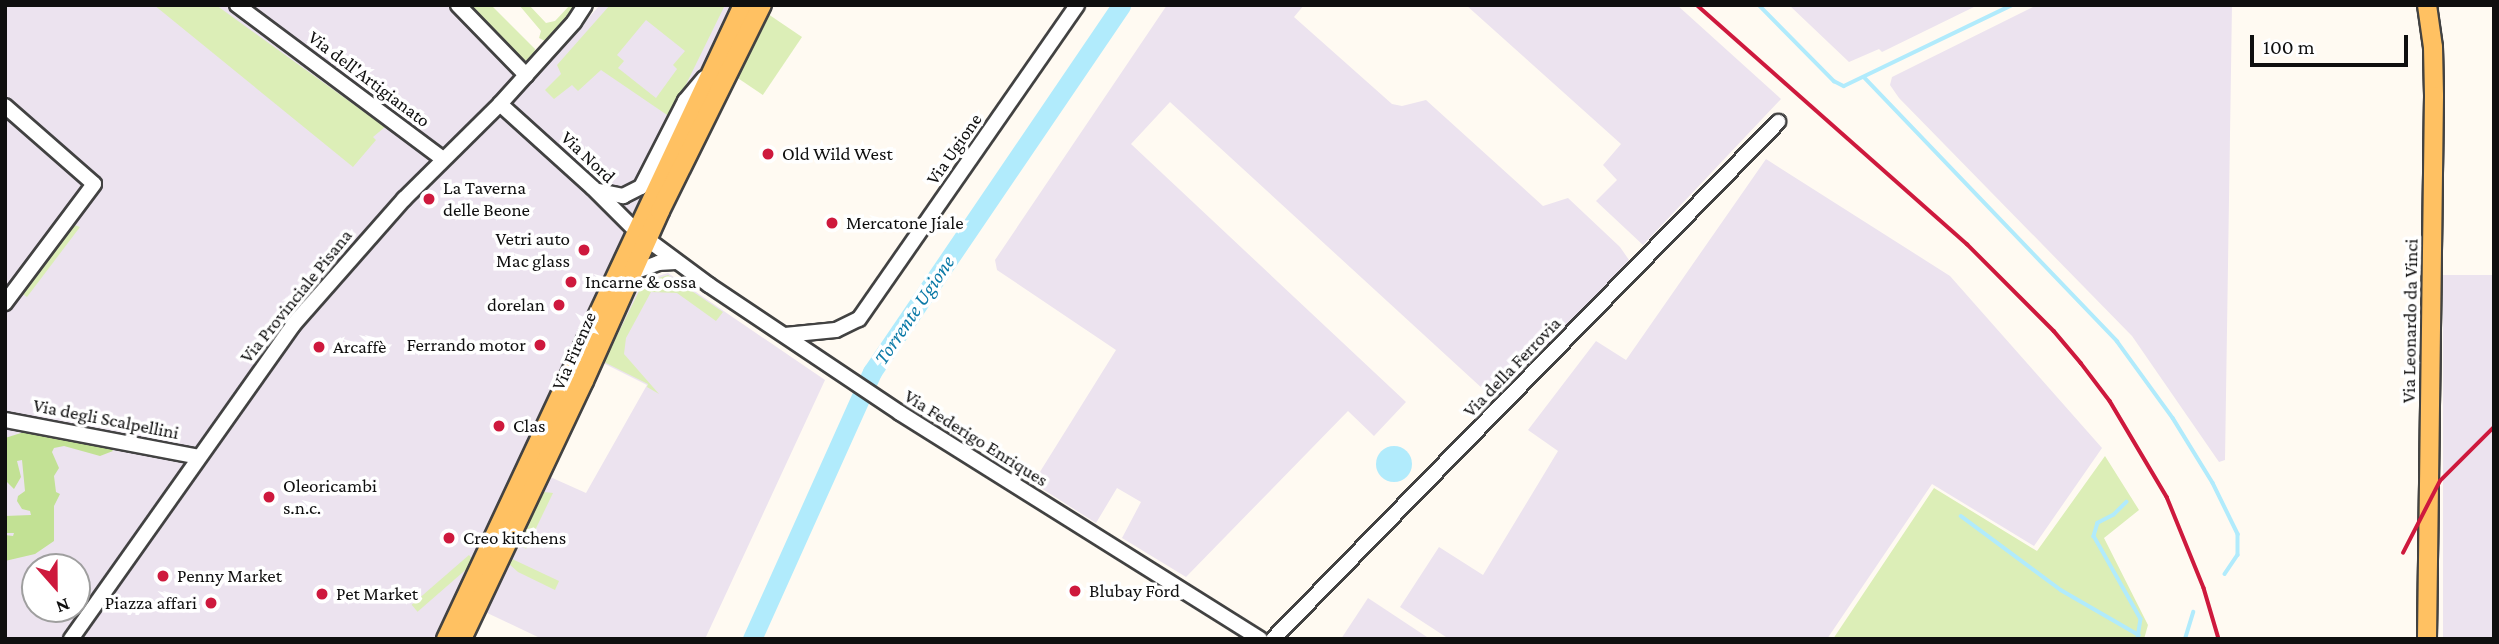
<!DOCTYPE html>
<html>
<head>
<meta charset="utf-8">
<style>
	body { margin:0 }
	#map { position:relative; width:2499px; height:644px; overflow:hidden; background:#fffaf2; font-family:"Crimson Pro",serif }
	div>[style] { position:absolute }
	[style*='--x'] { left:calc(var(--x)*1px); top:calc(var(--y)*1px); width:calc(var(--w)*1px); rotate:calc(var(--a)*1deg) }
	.industrial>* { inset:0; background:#ece3ef; transform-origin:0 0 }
	.green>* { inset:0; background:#dceeb7; transform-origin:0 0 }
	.forest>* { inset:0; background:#c2e194 }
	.water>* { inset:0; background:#b1ebfc }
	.round { border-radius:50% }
	.stream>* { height:3.5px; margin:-1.75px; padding:0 1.75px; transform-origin:1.75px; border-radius:1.75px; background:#b1ebfc }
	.river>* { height:19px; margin:-9.5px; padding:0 9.5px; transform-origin:9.5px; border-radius:9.5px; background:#b1ebfc }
	.roads { filter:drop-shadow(2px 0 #424242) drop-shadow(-2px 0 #424242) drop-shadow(0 2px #424242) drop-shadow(0 -2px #424242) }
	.minor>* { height:14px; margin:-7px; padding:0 7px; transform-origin:7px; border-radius:7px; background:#fff }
	.major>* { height:18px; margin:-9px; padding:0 9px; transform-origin:9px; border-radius:9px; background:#ffc162 }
	.rail>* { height:3.5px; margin:-1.75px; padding:0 1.75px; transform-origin:1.75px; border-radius:1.75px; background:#ce193d }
	.dots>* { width:19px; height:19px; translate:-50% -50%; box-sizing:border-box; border:4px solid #fff; border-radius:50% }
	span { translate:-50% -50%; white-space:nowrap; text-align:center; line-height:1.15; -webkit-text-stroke:7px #fff; paint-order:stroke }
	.street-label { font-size:19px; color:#0f0f0f }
	.poi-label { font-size:19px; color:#0f0f0f }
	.left { translate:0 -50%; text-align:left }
	.right { translate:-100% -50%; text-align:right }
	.water-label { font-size:21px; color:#0b7aa7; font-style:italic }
	.frame { position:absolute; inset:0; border:7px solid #0f0f0f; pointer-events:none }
	.north { position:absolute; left:21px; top:553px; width:70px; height:70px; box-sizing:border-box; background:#fff; border:2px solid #9f9f9f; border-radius:50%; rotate:159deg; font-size:19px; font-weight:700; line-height:28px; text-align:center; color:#0f0f0f }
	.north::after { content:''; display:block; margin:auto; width:24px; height:32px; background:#ce193d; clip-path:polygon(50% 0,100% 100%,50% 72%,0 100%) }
	.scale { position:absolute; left:2250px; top:35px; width:158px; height:32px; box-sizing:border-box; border:4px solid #0f0f0f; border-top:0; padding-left:9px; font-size:21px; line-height:24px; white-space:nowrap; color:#0f0f0f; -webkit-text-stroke:5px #fff; paint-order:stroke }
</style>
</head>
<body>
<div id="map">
	<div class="industrial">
		<div style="clip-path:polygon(evenodd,5px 5px,448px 5px,528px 86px,600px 5px,736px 5px,436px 639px,5px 639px,5px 5px,35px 567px,77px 567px,77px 609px,35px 609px,35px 567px)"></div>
		<div style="clip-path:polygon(1167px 5px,1304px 5px,1294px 17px,1392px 104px,1402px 106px,1426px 100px,1543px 206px,1568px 198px,1620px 247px,1629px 260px,1496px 401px,1170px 102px,1131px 144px,1406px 402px,1374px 436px,1348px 411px,1186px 577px,1122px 538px,1141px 502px,1117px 488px,1096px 523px,1033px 483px,1116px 350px,997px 270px,995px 260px)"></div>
		<div style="clip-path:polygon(1466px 5px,1677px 5px,1781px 99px,1643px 245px,1596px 201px,1617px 180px,1603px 165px,1621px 144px)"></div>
		<div style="clip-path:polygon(1789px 5px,1978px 5px,1882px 52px,1879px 49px,1849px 62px)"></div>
		<div style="clip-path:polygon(2037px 5px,2232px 5px,2225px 460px,2219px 462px,2132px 336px,1899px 98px,1890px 85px,1892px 77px)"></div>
		<div style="clip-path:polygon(1766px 159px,1950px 276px,2102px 448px,2034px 546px,1932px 484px,1827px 639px,1449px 639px,1400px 607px,1439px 547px,1483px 575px,1558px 451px,1528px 430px,1596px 341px,1626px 360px)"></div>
		<div style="clip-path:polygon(668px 273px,825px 380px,705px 639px,542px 639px,483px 611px,548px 476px,586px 493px,647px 385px,603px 363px,642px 281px)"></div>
		<div style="left:2494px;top:275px;width:364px;height:51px;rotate:90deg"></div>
		<div style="clip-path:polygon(1368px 598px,1430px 639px,1341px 639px)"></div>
	</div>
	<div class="green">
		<div style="clip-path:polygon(154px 5px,216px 5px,385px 127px,373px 137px,376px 140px,353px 167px)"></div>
		<div style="clip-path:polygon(470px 5px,491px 5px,535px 49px,533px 58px,523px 61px)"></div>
		<div style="clip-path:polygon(519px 5px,529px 5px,546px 23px,555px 21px,570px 5px,580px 5px,547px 42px,539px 38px,541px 31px)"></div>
		<div style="clip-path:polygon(evenodd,610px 5px,725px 5px,670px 117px,601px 70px,578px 91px,572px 85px,554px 99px,545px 90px,561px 74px,557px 65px,610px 5px,646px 20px,685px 51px,673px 65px,677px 69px,656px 98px,618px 68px,624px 61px,617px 55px,646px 20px)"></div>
		<div style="left:768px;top:14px;width:41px;height:70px;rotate:34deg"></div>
		<div style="clip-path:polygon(72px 224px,80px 227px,27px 297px,21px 293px)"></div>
		<div style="clip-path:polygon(668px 275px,723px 312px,716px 321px,677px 293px,651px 292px,626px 338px,624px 354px,659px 394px,647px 387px,648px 384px,604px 362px,643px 283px)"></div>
		<div style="clip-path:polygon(2105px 456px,2139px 510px,2104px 538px,2148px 625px,2144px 639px,1833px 639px,1934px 488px,2037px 551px)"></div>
		<div style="clip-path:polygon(544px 492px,553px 493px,526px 549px,518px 543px)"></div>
		<div style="left:469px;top:555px;width:9px;height:76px;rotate:49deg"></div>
		<div style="clip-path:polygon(510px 558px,559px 581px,555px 590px,518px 572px,508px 563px)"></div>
	</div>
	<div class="forest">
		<div style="clip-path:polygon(37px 428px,65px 438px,110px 447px,113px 451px,100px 456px,64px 446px,54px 448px,52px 452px,59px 468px,54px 476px,56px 492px,60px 494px,54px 506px,54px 541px,35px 554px,5px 561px,5px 535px,13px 536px,14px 533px,5px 533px,5px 516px,31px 515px,30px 511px,22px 509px,17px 501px,18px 496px,25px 491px,22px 460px,17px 461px,21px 477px,14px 489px,5px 480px,5px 438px)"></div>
	</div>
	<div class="water">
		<div class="round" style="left:1376px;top:446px;width:36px;height:36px"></div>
	</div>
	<div class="stream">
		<div style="--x:1759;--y:5;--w:107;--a:45.4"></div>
		<div style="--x:1834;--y:81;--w:11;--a:27"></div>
		<div style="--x:1844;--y:86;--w:187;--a:-25.7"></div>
		<div style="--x:1864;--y:77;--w:366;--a:46.2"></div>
		<div style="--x:2117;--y:341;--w:95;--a:54"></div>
		<div style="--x:2173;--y:418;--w:76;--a:58.4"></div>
		<div style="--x:2213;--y:483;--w:57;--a:63.9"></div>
		<div style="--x:2238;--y:534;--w:21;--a:90"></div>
		<div style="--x:2238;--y:555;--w:23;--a:124"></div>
		<div style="--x:2127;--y:502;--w:18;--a:135"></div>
		<div style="--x:2114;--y:515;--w:18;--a:153"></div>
		<div style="--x:2098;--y:523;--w:14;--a:107"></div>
		<div style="--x:2094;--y:536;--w:95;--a:60.5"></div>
		<div style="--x:2141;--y:619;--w:20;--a:99"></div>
		<div style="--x:1961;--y:516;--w:124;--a:36.5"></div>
		<div style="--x:2061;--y:590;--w:90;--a:30"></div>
		<div style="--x:2185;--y:639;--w:28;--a:-73"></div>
	</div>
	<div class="river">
		<div style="--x:752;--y:639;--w:293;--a:-65.8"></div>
		<div style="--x:872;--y:372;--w:443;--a:-55.8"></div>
	</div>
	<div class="roads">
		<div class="minor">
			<div style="--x:237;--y:5;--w:257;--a:36.8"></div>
			<div style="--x:458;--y:5;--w:98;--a:45.8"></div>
			<div style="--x:500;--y:104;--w:125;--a:42.1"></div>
			<div style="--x:593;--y:188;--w:61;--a:45"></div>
			<div style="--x:636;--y:231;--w:91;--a:36.5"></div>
			<div style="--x:709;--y:285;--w:230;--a:33.8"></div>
			<div style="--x:900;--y:413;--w:425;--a:32.1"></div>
			<div style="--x:5;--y:106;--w:118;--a:41.2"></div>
			<div style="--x:94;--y:184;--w:149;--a:126.8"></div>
			<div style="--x:599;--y:191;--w:25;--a:12"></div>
			<div style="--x:623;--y:196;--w:20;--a:-27"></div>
			<div style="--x:641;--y:187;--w:97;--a:-62.9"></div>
			<div style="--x:685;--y:101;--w:30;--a:-50"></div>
			<div style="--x:631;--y:273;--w:29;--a:-20"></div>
			<div style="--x:658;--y:263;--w:18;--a:-3"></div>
			<div style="--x:785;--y:335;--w:51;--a:-5.6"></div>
			<div style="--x:836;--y:330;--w:25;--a:-26"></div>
			<div style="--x:859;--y:319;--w:382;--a:-55.2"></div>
			<div style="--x:5;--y:420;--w:197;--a:10.8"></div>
			<div style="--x:71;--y:639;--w:385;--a:-54.7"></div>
			<div style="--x:293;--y:325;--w:168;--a:-48.6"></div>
			<div style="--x:404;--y:199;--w:135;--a:-44.7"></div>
			<div style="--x:500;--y:104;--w:110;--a:-47.9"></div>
			<div style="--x:574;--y:22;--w:20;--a:-57"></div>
			<div style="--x:1273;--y:639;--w:723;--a:-45.67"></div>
		</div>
		<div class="major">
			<div style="--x:2427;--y:5;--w:42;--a:81.9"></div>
			<div style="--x:2433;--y:47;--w:49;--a:88.8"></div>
			<div style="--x:2434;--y:96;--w:543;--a:90.74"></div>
			<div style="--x:446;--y:639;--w:700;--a:-64.9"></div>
			<div style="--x:462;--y:639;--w:285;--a:-64.7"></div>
			<div style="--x:584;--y:381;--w:186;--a:-65.9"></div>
			<div style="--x:660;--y:211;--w:230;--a:-63.7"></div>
		</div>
	</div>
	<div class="rail">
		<div style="--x:1697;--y:5;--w:361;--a:41.5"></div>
		<div style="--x:1967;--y:244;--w:123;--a:45"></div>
		<div style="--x:2054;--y:331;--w:42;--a:49.8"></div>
		<div style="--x:2081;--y:363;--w:48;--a:52.7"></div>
		<div style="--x:2110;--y:401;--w:112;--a:59.3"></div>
		<div style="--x:2167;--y:497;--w:98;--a:67.9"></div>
		<div style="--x:2204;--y:588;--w:53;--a:73.6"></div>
		<div style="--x:2403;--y:553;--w:81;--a:-62.8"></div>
		<div style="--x:2440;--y:481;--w:76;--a:-45"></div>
	</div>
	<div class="dots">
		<div style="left:768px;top:154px;background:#ce193d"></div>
		<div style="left:429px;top:199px;background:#ce193d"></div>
		<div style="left:832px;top:223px;background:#ce193d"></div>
		<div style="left:584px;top:250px;background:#ce193d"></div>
		<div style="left:571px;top:282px;background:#ce193d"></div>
		<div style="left:559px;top:305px;background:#ce193d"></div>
		<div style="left:540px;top:345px;background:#ce193d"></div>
		<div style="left:319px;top:347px;background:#ce193d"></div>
		<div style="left:499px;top:426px;background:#ce193d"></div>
		<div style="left:269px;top:497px;background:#ce193d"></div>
		<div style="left:449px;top:538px;background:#ce193d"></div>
		<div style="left:163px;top:576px;background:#ce193d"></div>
		<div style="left:1075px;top:591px;background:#ce193d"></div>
		<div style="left:322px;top:594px;background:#ce193d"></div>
		<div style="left:211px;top:603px;background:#ce193d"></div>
	</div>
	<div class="street-label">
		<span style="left:369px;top:79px;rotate:37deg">Via dell'Artigianato</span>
		<span style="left:954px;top:149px;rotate:-55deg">Via Ugione</span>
		<span style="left:588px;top:157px;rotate:43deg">Via Nord</span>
		<span style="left:296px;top:296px;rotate:-51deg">Via Provinciale Pisana</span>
		<span style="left:2410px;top:321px;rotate:-89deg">Via Leonardo da Vinci</span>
		<span style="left:574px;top:351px;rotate:-66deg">Via Firenze</span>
		<span style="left:1512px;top:367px;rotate:-46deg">Via della Ferrovia</span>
		<span style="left:106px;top:419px;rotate:11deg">Via degli Scalpellini</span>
		<span style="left:976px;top:438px;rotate:32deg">Via Federigo Enriques</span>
	</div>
	<div class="poi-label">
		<span class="left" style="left:782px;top:154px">Old Wild West</span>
		<span class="left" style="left:443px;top:199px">La Taverna<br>delle Beone</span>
		<span class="left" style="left:846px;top:223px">Mercatone Jiale</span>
		<span class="right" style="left:570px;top:250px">Vetri auto<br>Mac glass</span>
		<span class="left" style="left:585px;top:282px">Incarne &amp; ossa</span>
		<span class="right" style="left:545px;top:305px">dorelan</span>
		<span class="right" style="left:526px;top:345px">Ferrando motor</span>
		<span class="left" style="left:333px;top:347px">Arcaffè</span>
		<span class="left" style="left:513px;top:426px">Clas</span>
		<span class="left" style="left:283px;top:497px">Oleoricambi<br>s.n.c.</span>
		<span class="left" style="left:463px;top:538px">Creo kitchens</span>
		<span class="left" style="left:177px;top:576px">Penny Market</span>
		<span class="left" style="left:1089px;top:591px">Blubay Ford</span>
		<span class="left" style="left:336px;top:594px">Pet Market</span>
		<span class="right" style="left:197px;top:603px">Piazza affari</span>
	</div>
	<div class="water-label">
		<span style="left:914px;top:310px;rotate:-56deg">Torrente Ugione</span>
	</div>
	<div class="frame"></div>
	<div class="north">N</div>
	<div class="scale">100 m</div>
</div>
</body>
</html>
